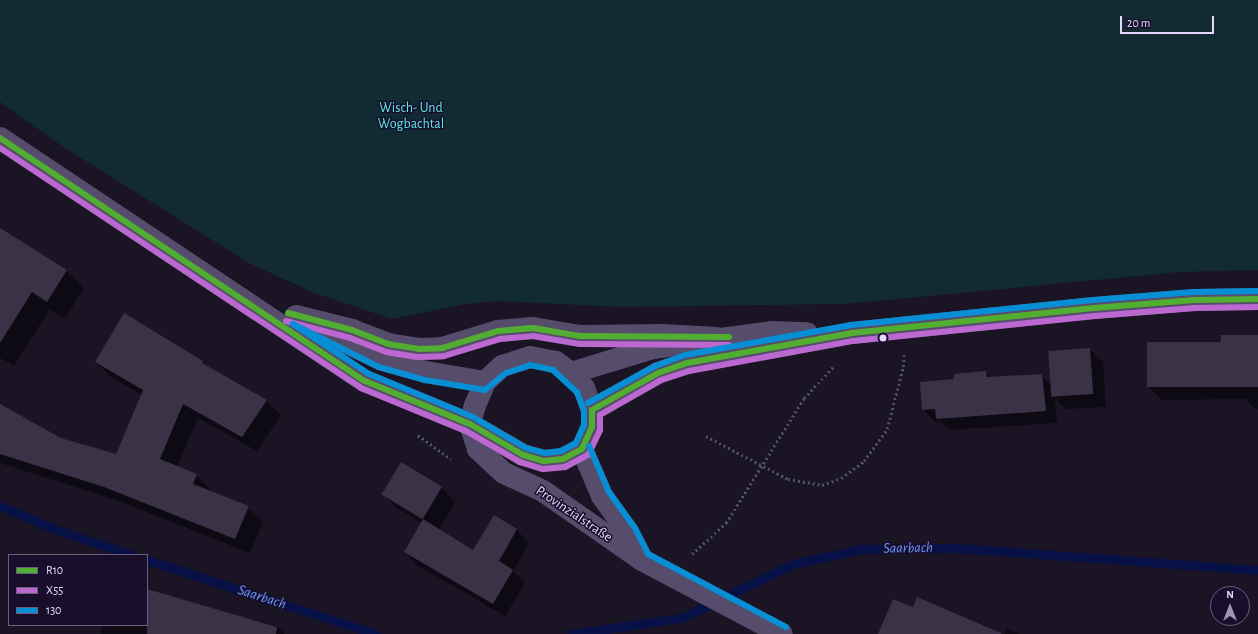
<!DOCTYPE html>
<html>
<head>
<meta charset="utf-8">
<style>
	body { margin:0 }
	#map { position:relative; width:1258px; height:634px; overflow:hidden; background:#1a1425; font-family:"Alegreya Sans",sans-serif }
	div>[style] { position:absolute }
	[style*='--x'] { left:calc(var(--x)*1px); top:calc(var(--y)*1px); width:calc(var(--w)*1px); rotate:calc(var(--a)*1deg) }
	.green>* { inset:0; background:#122b33 }
	.shadow>* { inset:0; background:#0007 }
	.stream>* { height:9px; margin:-4.5px; padding:0 4.5px; transform-origin:4.5px; border-radius:4.5px; background:#081048 }
	.building>* { inset:0; background:#3a3246; transform-origin:0 0 }
	.path>* { height:2.5px; margin-top:-1.25px; transform-origin:0; background:repeating-linear-gradient(90deg,#4b5468 0 2px,transparent 0 5px) }
	.secondary>* { height:22px; margin:-11px; padding:0 11px; transform-origin:11px; border-radius:11px; background:#564c6b }
	.bus-1>* { height:6px; margin:-3px; padding:0 3px; transform-origin:3px; border-radius:3px; background:#51ae31 }
	.bus-2>* { height:6px; margin:-3px; padding:0 3px; transform-origin:3px; border-radius:3px; background:#bc68d1 }
	.bus-3>* { height:6px; margin:-3px; padding:0 3px; transform-origin:3px; border-radius:3px; background:#068fd4 }
	.dots>* { width:11px; height:11px; translate:-50% -50%; box-sizing:border-box; border:2px solid #190e2b; border-radius:50% }
	span { translate:-50% -50%; white-space:nowrap; text-align:center; line-height:1.15; -webkit-text-stroke:3px #190e2b; paint-order:stroke }
	.park-label { font-size:14px; color:#59eae5 }
	.street-label { font-size:14px; color:#e5d8ff }
	.water-label { font-size:15px; color:#6697ff; font-style:italic }
	.legend { position:absolute; left:8px; top:554px; width:140px; height:72px; box-sizing:border-box; background:#190e2b; border:1px solid #6b5f80; margin:0; padding:5px 7px; list-style:none; font-size:12px; color:#e5d8ff }
	.legend li { display:flex; align-items:center; gap:8px; height:20px }
	.legend b { width:20px; border:1px solid #6b5f80 }
	.north { position:absolute; left:1210px; top:586px; width:40px; height:40px; box-sizing:border-box; background:#190e2b; border:1px solid #6b5f80; border-radius:50%; rotate:0deg; font-size:11px; font-weight:700; line-height:16px; text-align:center; color:#e5d8ff }
	.north::after { content:''; display:block; margin:auto; width:14px; height:18px; background:#9e93b3; clip-path:polygon(50% 0,100% 100%,50% 72%,0 100%) }
	.scale { position:absolute; left:1120px; top:16px; width:94px; height:18px; box-sizing:border-box; border:2px solid #e5d8ff; border-top:0; padding-left:5px; font-size:12px; line-height:14px; white-space:nowrap; color:#e5d8ff; -webkit-text-stroke:3px #190e2b; paint-order:stroke }
</style>
</head>
<body>
<div id="map">
	<div class="green">
		<div style="clip-path:polygon(0 0,1258px 0,1258px 270px,1179px 272px,845px 304px,622px 307px,498px 301px,465px 304px,392px 319px,312px 292px,249px 263px,65px 148px,0 102px)"></div>
	</div>
	<div class="shadow">
		<div style="clip-path:polygon(0 230px,67px 271px,84px 288px,65px 319px,50px 309px,14px 366px,0 358px)"></div>
		<div style="clip-path:polygon(1258px 337px,1258px 409px,1254px 408px,1245px 399px,1162px 400px,1148px 386px,1222px 343px)"></div>
		<div style="clip-path:polygon(1089px 349px,1103px 362px,1106px 407px,1066px 409px,1055px 398px,1057px 423px,949px 430px,940px 421px,935px 422px,923px 410px,955px 380px,986px 372px,992px 378px,1041px 375px,1051px 385px)"></div>
		<div style="clip-path:polygon(202px 361px,208px 367px,267px 401px,281px 415px,257px 451px,198px 418px,177px 467px,196px 475px,211px 490px,210px 492px,248px 507px,263px 522px,250px 553px,119px 501px,0 463px,0 408px,60px 438px,117px 455px,142px 395px,111px 377px,96px 362px)"></div>
		<div style="clip-path:polygon(402px 464px,442px 488px,455px 502px,439px 530px,474px 551px,494px 517px,517px 530px,529px 543px,513px 571px,525px 583px,505px 616px,417px 565px,405px 552px,422px 523px,397px 508px,384px 495px)"></div>
		<div style="clip-path:polygon(147px 590px,277px 626px,285px 634px,101px 634px,103px 625px,147px 625px)"></div>
		<div style="clip-path:polygon(1007px 629px,1019px 634px,1005px 634px)"></div>
	</div>
	<div class="stream">
		<div style="--x:0;--y:506;--w:62;--a:22.8"></div>
		<div style="--x:57;--y:530;--w:79;--a:18.4"></div>
		<div style="--x:147;--y:560;--w:241;--a:17.9"></div>
		<div style="--x:572;--y:634;--w:110;--a:-8.4"></div>
		<div style="--x:681;--y:618;--w:124;--a:-25.7"></div>
		<div style="--x:793;--y:564;--w:71;--a:-12.3"></div>
		<div style="--x:862;--y:549;--w:96;--a:-0.6"></div>
		<div style="--x:958;--y:548;--w:301;--a:4.2"></div>
	</div>
	<div class="building">
		<div style="clip-path:polygon(0 228px,67px 270px,47px 302px,32px 292px,0 343px)"></div>
		<div style="clip-path:polygon(124px 313px,203px 361px,202px 363px,267px 400px,242px 437px,183px 404px,160px 459px,197px 474px,193px 484px,249px 506px,235px 539px,104px 487px,0 454px,0 404px,61px 438px,116px 454px,143px 390px,95px 362px)"></div>
		<div style="clip-path:polygon(1221px 335px,1258px 335px,1258px 387px,1147px 387px,1147px 342px,1221px 342px)"></div>
		<div style="left:1090px;top:348px;width:46px;height:42px;rotate:86deg"></div>
		<div style="clip-path:polygon(986px 371px,987px 377px,1042px 374px,1046px 411px,936px 419px,935px 409px,922px 410px,920px 382px,954px 379px,954px 374px)"></div>
		<div style="left:401px;top:462px;width:48px;height:38px;rotate:31deg"></div>
		<div style="clip-path:polygon(494px 515px,517px 529px,499px 561px,513px 570px,493px 604px,404px 552px,423px 519px,473px 550px)"></div>
		<div style="clip-path:polygon(147px 589px,277px 627px,276px 634px,147px 634px)"></div>
		<div style="clip-path:polygon(917px 597px,1003px 634px,878px 634px,893px 599px,913px 607px)"></div>
	</div>
	<div class="path">
		<div style="--x:418;--y:435;--w:41;--a:36"></div>
		<div style="--x:706;--y:436;--w:93;--a:27.7"></div>
		<div style="--x:788;--y:479;--w:35;--a:10"></div>
		<div style="--x:822;--y:485;--w:20;--a:-20"></div>
		<div style="--x:841;--y:478;--w:29;--a:-36"></div>
		<div style="--x:864;--y:461;--w:39;--a:-54"></div>
		<div style="--x:887;--y:429;--w:64;--a:-75.5"></div>
		<div style="--x:903;--y:367;--w:12;--a:-85"></div>
		<div style="--x:692;--y:554;--w:46;--a:-42.4"></div>
		<div style="--x:726;--y:523;--w:147;--a:-58"></div>
		<div style="--x:804;--y:398;--w:45;--a:-46.8"></div>
	</div>
	<div class="secondary">
		<div style="--x:0;--y:138;--w:438;--a:33.7"></div>
		<div style="--x:365;--y:381;--w:113;--a:22.3"></div>
		<div style="--x:470;--y:424;--w:61;--a:30.3"></div>
		<div style="--x:523;--y:455;--w:22;--a:16"></div>
		<div style="--x:544;--y:461;--w:19;--a:-6"></div>
		<div style="--x:563;--y:459;--w:21;--a:-28"></div>
		<div style="--x:582;--y:449;--w:24;--a:-66"></div>
		<div style="--x:592;--y:427;--w:17;--a:-90"></div>
		<div style="--x:592;--y:410;--w:23;--a:-110"></div>
		<div style="--x:584;--y:388;--w:20;--a:-131"></div>
		<div style="--x:571;--y:373;--w:19;--a:-144"></div>
		<div style="--x:556;--y:362;--w:26;--a:-169"></div>
		<div style="--x:530;--y:357;--w:29;--a:162"></div>
		<div style="--x:502;--y:366;--w:23;--a:137"></div>
		<div style="--x:485;--y:382;--w:25;--a:113"></div>
		<div style="--x:475;--y:405;--w:20;--a:105"></div>
		<div style="--x:470;--y:424;--w:26;--a:72"></div>
		<div style="--x:478;--y:449;--w:35;--a:43"></div>
		<div style="--x:504;--y:473;--w:43;--a:24.8"></div>
		<div style="--x:543;--y:491;--w:121;--a:34.9"></div>
		<div style="--x:642;--y:560;--w:158;--a:27.9"></div>
		<div style="--x:296;--y:316;--w:58;--a:14"></div>
		<div style="--x:352;--y:330;--w:39;--a:21"></div>
		<div style="--x:388;--y:344;--w:31;--a:9"></div>
		<div style="--x:419;--y:349;--w:23;--a:-2"></div>
		<div style="--x:442;--y:348;--w:59;--a:-16.9"></div>
		<div style="--x:498;--y:331;--w:35;--a:-5"></div>
		<div style="--x:533;--y:328;--w:48;--a:9.7"></div>
		<div style="--x:580;--y:336;--w:82;--a:-0.7"></div>
		<div style="--x:662;--y:335;--w:54;--a:3.2"></div>
		<div style="--x:326;--y:333;--w:62;--a:25.7"></div>
		<div style="--x:382;--y:360;--w:46;--a:15.3"></div>
		<div style="--x:426;--y:372;--w:60;--a:9.6"></div>
		<div style="--x:571;--y:373;--w:86;--a:-17"></div>
		<div style="--x:653;--y:348;--w:121;--a:-7.6"></div>
		<div style="--x:773;--y:332;--w:34;--a:2"></div>
		<div style="--x:592;--y:410;--w:76;--a:-29.3"></div>
		<div style="--x:658;--y:373;--w:31;--a:-19"></div>
		<div style="--x:687;--y:363;--w:168;--a:-10.3"></div>
		<div style="--x:852;--y:333;--w:243;--a:-5.9"></div>
		<div style="--x:1094;--y:308;--w:101;--a:-4.5"></div>
		<div style="--x:1195;--y:300;--w:63;--a:-0.9"></div>
		<div style="--x:582;--y:449;--w:51;--a:66.9"></div>
		<div style="--x:602;--y:496;--w:44;--a:54.2"></div>
		<div style="--x:628;--y:532;--w:31;--a:63"></div>
	</div>
	<div class="bus-1">
		<div style="--x:0;--y:138;--w:438;--a:33.7"></div>
		<div style="--x:365;--y:381;--w:113;--a:22.3"></div>
		<div style="--x:470;--y:424;--w:61;--a:30.3"></div>
		<div style="--x:523;--y:455;--w:22;--a:16"></div>
		<div style="--x:544;--y:461;--w:19;--a:-6"></div>
		<div style="--x:563;--y:459;--w:21;--a:-28"></div>
		<div style="--x:582;--y:449;--w:24;--a:-66"></div>
		<div style="--x:592;--y:427;--w:17;--a:-90"></div>
		<div style="--x:592;--y:410;--w:76;--a:-29.3"></div>
		<div style="--x:658;--y:373;--w:31;--a:-19"></div>
		<div style="--x:687;--y:363;--w:168;--a:-10.3"></div>
		<div style="--x:852;--y:333;--w:243;--a:-5.9"></div>
		<div style="--x:1094;--y:308;--w:101;--a:-4.5"></div>
		<div style="--x:1195;--y:300;--w:63;--a:-0.9"></div>
		<div style="--x:288;--y:313;--w:66;--a:14.9"></div>
		<div style="--x:352;--y:330;--w:39;--a:21"></div>
		<div style="--x:388;--y:344;--w:31;--a:9"></div>
		<div style="--x:419;--y:349;--w:23;--a:-2"></div>
		<div style="--x:442;--y:348;--w:59;--a:-16.9"></div>
		<div style="--x:498;--y:331;--w:35;--a:-5"></div>
		<div style="--x:533;--y:328;--w:48;--a:9.7"></div>
		<div style="--x:580;--y:336;--w:149;--a:0.4"></div>
	</div>
	<div class="bus-2">
		<div style="--x:0;--y:148;--w:433;--a:33.6"></div>
		<div style="--x:361;--y:388;--w:113;--a:22.3"></div>
		<div style="--x:466;--y:431;--w:62;--a:29.9"></div>
		<div style="--x:520;--y:462;--w:24;--a:17"></div>
		<div style="--x:543;--y:469;--w:22;--a:-5"></div>
		<div style="--x:565;--y:467;--w:26;--a:-28"></div>
		<div style="--x:588;--y:455;--w:28;--a:-64"></div>
		<div style="--x:600;--y:430;--w:15;--a:-90"></div>
		<div style="--x:600;--y:415;--w:70;--a:-29.8"></div>
		<div style="--x:661;--y:380;--w:29;--a:-18"></div>
		<div style="--x:689;--y:371;--w:167;--a:-10.4"></div>
		<div style="--x:853;--y:341;--w:243;--a:-5.9"></div>
		<div style="--x:1095;--y:316;--w:100;--a:-4.6"></div>
		<div style="--x:1195;--y:308;--w:63;--a:-0.9"></div>
		<div style="--x:286;--y:321;--w:66;--a:14.9"></div>
		<div style="--x:350;--y:338;--w:39;--a:21"></div>
		<div style="--x:386;--y:352;--w:33;--a:9"></div>
		<div style="--x:419;--y:357;--w:25;--a:-2"></div>
		<div style="--x:444;--y:356;--w:59;--a:-16.9"></div>
		<div style="--x:500;--y:339;--w:33;--a:-5"></div>
		<div style="--x:533;--y:336;--w:48;--a:9.7"></div>
		<div style="--x:580;--y:344;--w:149;--a:0.4"></div>
	</div>
	<div class="bus-3">
		<div style="--x:293;--y:324;--w:96;--a:26.6"></div>
		<div style="--x:379;--y:367;--w:48;--a:15.8"></div>
		<div style="--x:425;--y:380;--w:61;--a:9.5"></div>
		<div style="--x:485;--y:390;--w:27;--a:-39"></div>
		<div style="--x:506;--y:373;--w:25;--a:-18"></div>
		<div style="--x:530;--y:365;--w:24;--a:12"></div>
		<div style="--x:553;--y:370;--w:33;--a:43"></div>
		<div style="--x:577;--y:392;--w:20;--a:70"></div>
		<div style="--x:584;--y:411;--w:14;--a:90"></div>
		<div style="--x:584;--y:425;--w:20;--a:114"></div>
		<div style="--x:576;--y:443;--w:17;--a:152"></div>
		<div style="--x:561;--y:451;--w:16;--a:173"></div>
		<div style="--x:545;--y:453;--w:20;--a:-165"></div>
		<div style="--x:526;--y:448;--w:61;--a:-149.7"></div>
		<div style="--x:473;--y:417;--w:113;--a:-157.5"></div>
		<div style="--x:369;--y:374;--w:91;--a:-146.7"></div>
		<div style="--x:588;--y:403;--w:77;--a:-28.9"></div>
		<div style="--x:655;--y:366;--w:32;--a:-20"></div>
		<div style="--x:685;--y:355;--w:169;--a:-10.2"></div>
		<div style="--x:851;--y:325;--w:243;--a:-5.9"></div>
		<div style="--x:1093;--y:300;--w:101;--a:-4.5"></div>
		<div style="--x:1194;--y:292;--w:64;--a:-0.9"></div>
		<div style="--x:589;--y:446;--w:50;--a:66.5"></div>
		<div style="--x:609;--y:492;--w:44;--a:54.2"></div>
		<div style="--x:635;--y:528;--w:29;--a:63"></div>
		<div style="--x:648;--y:554;--w:156;--a:27.9"></div>
	</div>
	<div class="dots">
		<div style="left:883px;top:338px;background:#e5d8ff"></div>
	</div>
	<div class="park-label">
		<span style="left:411px;top:116px">Wisch- Und<br>Wogbachtal</span>
	</div>
	<div class="street-label">
		<span style="left:574px;top:514px;rotate:34deg">Provinzialstraße</span>
	</div>
	<div class="water-label">
		<span style="left:908px;top:548px;rotate:-1deg">Saarbach</span>
		<span style="left:262px;top:597px;rotate:18deg">Saarbach</span>
	</div>
	<ul class="legend">
	<li><b style="height:5px;background:#51ae31"></b>R10</li>
	<li><b style="height:5px;background:#bc68d1"></b>X55</li>
	<li><b style="height:5px;background:#068fd4"></b>130</li>
	</ul>
	<div class="north">N</div>
	<div class="scale">20 m</div>
</div>
</body>
</html>
